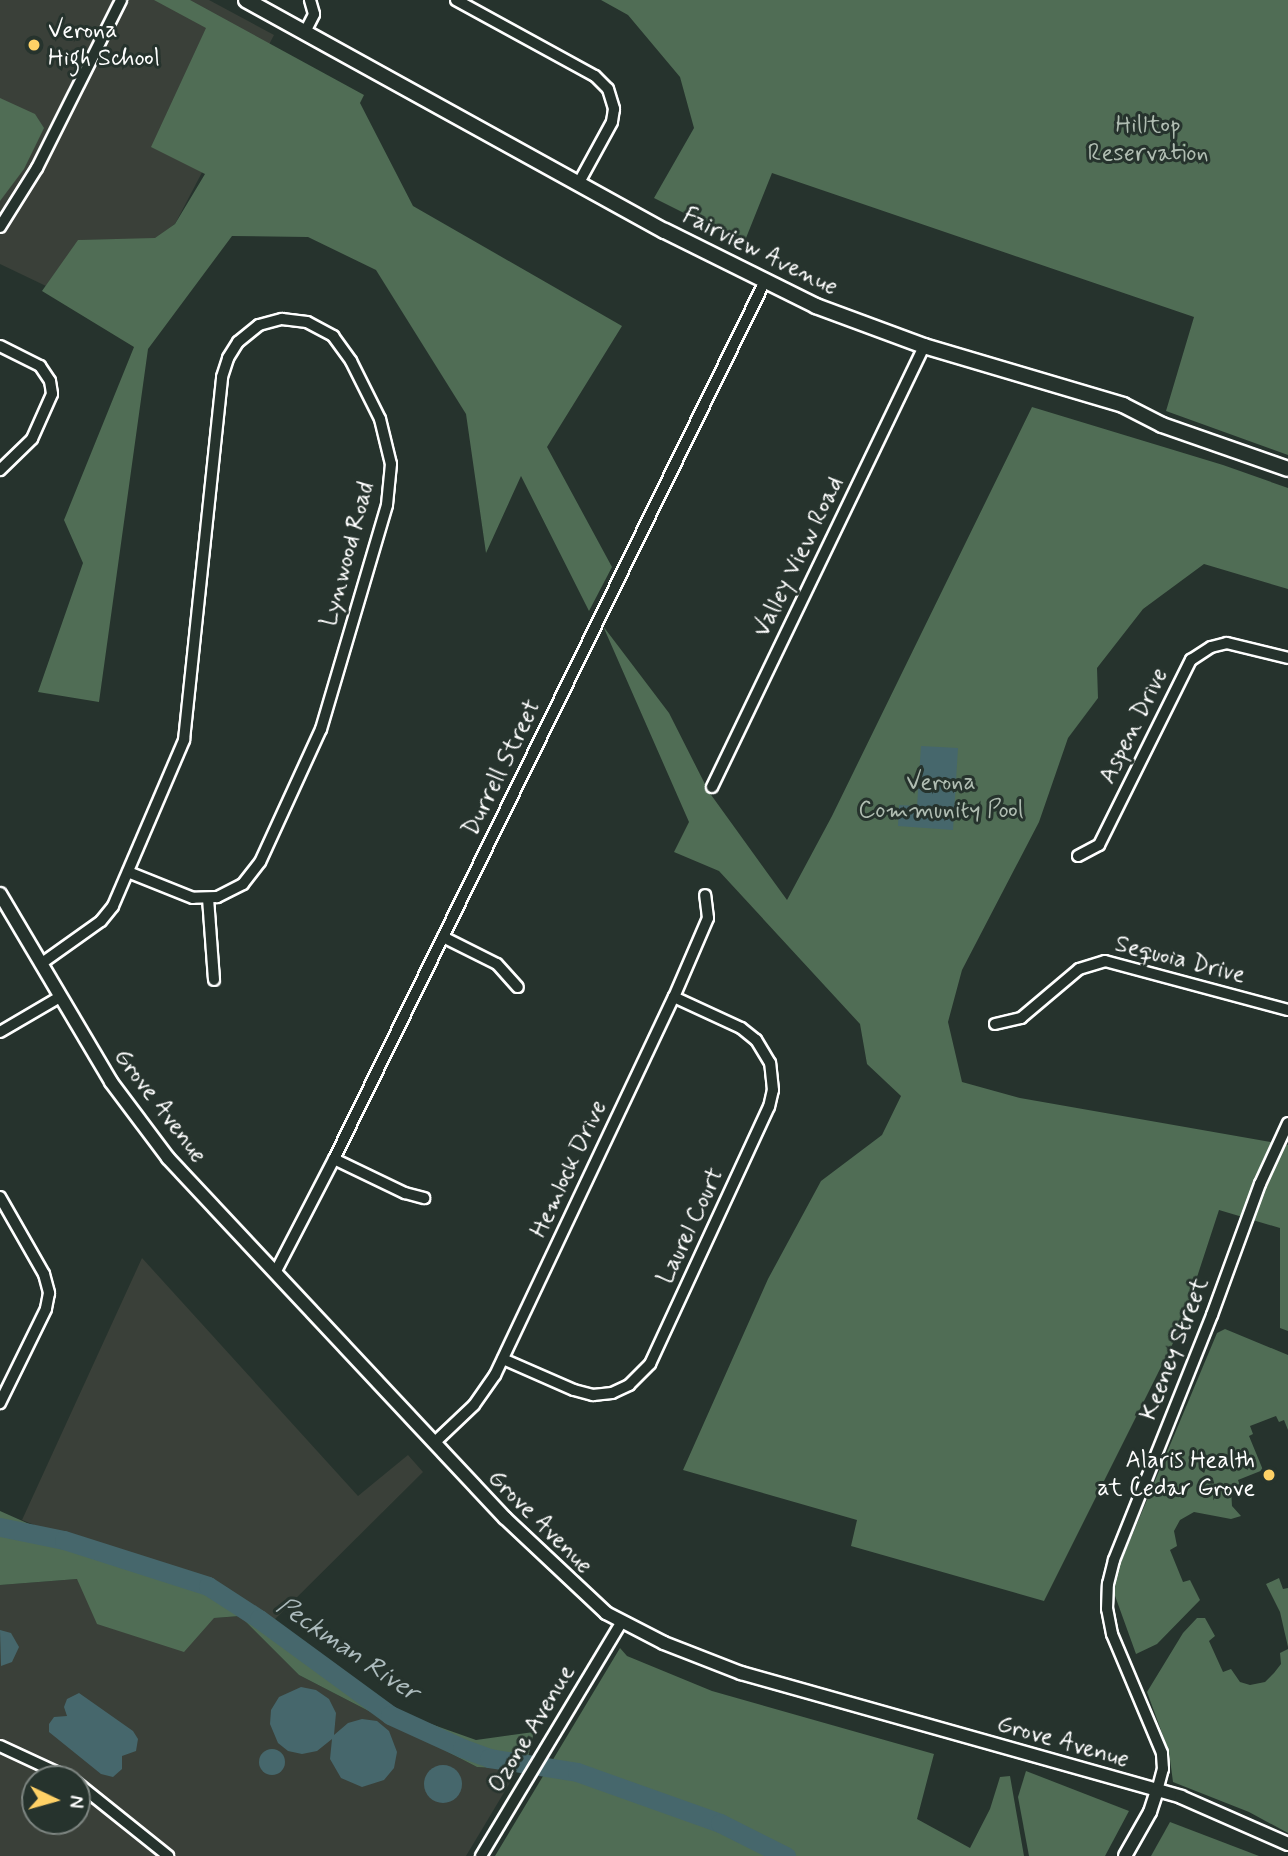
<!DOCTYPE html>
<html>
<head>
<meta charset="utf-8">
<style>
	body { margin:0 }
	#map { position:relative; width:1288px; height:1856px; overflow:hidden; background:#26332d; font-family:Mynerve,sans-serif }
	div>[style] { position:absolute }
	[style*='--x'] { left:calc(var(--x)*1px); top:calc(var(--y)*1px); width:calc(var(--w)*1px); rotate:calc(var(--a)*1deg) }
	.built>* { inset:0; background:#3a4039 }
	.green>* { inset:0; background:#506d55 }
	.water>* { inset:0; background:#46676c }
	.round { border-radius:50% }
	.river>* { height:19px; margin:-9.5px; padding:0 9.5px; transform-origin:9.5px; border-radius:9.5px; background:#46676c }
	.roads { filter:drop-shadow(2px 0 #fff) drop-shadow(-2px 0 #fff) drop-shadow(0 2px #fff) drop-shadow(0 -2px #fff) }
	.minor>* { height:10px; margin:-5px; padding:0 5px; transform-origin:5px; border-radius:5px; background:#26332d }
	.tertiary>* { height:12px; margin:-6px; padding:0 6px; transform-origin:6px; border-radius:6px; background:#26332d }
	.secondary>* { height:14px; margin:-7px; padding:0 7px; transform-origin:7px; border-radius:7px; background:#26332d }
	.dots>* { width:19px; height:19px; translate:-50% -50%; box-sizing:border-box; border:4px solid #26332d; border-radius:50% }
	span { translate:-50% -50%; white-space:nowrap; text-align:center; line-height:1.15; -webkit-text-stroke:6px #26332d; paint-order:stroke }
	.poi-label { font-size:24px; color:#fff }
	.left { translate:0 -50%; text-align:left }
	.right { translate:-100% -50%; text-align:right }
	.park-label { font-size:24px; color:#b0bdb2 }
	.street-label { font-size:24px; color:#fff }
	.water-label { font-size:26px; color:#acbbbd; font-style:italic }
	.north { position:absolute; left:21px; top:1765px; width:70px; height:70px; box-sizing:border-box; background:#26332d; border:2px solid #7d8581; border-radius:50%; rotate:95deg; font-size:19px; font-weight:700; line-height:28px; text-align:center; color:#fff }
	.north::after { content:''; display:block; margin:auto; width:24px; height:32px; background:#ffd166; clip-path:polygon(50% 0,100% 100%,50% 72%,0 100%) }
</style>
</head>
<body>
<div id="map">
	<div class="built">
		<div style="clip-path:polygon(0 0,209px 0,274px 35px,175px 224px,155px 239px,79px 240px,46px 286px,0 264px)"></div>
		<div style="clip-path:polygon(142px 1258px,358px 1496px,408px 1455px,423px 1472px,272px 1622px,22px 1520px)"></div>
		<div style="clip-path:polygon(evenodd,77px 1579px,214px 1618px,240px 1616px,299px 1675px,477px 1767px,518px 1769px,466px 1856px,0 1856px,0 1585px,77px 1579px,35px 1779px,77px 1779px,77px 1821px,35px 1821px,35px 1779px)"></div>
	</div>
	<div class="green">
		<div style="clip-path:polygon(154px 0,190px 0,364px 95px,360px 103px,413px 206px,622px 326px,547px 447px,612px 567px,589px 611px,521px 476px,486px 553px,466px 414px,376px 270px,308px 237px,232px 236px,148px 349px,99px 702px,38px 692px,83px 563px,64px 520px,134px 347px,42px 291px,78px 240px,155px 238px,175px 224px,205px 174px,151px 147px,206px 28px)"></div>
		<div style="clip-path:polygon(601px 0,1288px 0,1288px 455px,1166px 411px,1194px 317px,772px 173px,744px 243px,654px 198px,694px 128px,680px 77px,628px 15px)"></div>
		<div style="clip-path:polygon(0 98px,35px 114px,44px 128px,24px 169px,0 201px)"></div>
		<div style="clip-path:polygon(1032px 407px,1223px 465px,1288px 488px,1288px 589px,1204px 564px,1143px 609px,1097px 668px,1098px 698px,1068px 738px,1039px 822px,962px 970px,948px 1022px,962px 1082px,1020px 1098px,1288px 1145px,1288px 1331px,1280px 1328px,1280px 1228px,1219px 1210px,1180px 1329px,1044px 1601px,851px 1546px,857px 1520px,683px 1470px,768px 1279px,821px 1181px,882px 1135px,901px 1096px,867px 1064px,860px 1024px,719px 871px,674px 852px,689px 822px,603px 626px,669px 713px,709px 792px,787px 900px,832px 816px)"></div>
		<div style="clip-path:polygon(1225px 1329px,1288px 1355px,1288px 1430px,1284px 1420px,1279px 1422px,1276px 1416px,1250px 1426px,1253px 1434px,1249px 1436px,1263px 1470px,1238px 1480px,1240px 1486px,1231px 1489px,1232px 1506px,1241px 1516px,1231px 1519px,1194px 1512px,1180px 1520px,1174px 1531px,1177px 1546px,1170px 1550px,1183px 1582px,1190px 1580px,1200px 1600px,1157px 1644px,1136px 1654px,1114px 1593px,1118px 1569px,1217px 1333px)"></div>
		<div style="clip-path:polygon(0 1511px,45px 1531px,218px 1584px,280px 1624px,397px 1712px,476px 1740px,534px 1732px,525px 1770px,477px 1767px,299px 1675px,240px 1616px,214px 1618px,184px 1652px,97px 1624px,77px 1579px,0 1585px)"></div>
		<div style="clip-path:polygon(1279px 1578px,1283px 1589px,1288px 1588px,1288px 1647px,1280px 1612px,1266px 1584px)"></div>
		<div style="clip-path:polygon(1197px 1618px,1205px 1618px,1215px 1636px,1209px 1641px,1223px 1672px,1231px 1669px,1240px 1682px,1250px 1685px,1265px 1682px,1274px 1673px,1281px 1664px,1280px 1653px,1288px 1649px,1288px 1833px,1249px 1812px,1173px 1782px,1169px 1752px,1147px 1692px,1183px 1633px)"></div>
		<div style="clip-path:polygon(620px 1648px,627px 1656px,712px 1691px,934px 1754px,917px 1819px,970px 1848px,990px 1809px,1000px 1777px,1010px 1776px,1024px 1856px,495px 1856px)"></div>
		<div style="clip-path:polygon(1026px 1771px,1129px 1811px,1105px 1856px,1029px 1856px,1018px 1797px)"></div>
		<div style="clip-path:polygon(1170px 1822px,1259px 1856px,1151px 1856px)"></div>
	</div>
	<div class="water">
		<div style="clip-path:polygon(921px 746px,958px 748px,953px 830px,898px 826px,899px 805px,917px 806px)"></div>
		<div style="clip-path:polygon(0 1630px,11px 1633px,19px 1647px,12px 1662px,1px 1666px)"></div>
		<div style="clip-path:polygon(301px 1687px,316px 1690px,329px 1699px,336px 1713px,334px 1735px,348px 1723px,362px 1719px,377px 1721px,389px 1731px,397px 1752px,394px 1768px,384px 1780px,362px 1787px,341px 1778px,330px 1759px,332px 1739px,317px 1751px,302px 1754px,288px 1751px,278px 1743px,270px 1724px,271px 1710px,279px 1697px)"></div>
		<div style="clip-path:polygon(79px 1693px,133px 1731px,138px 1739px,136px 1751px,122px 1756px,122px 1769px,113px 1777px,101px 1774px,49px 1732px,49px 1724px,54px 1717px,67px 1716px,64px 1707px,67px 1699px)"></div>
		<div class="round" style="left:259px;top:1749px;width:26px;height:26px"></div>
		<div class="round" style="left:424px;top:1765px;width:38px;height:38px"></div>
	</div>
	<div class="river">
		<div style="--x:0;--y:1527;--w:65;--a:11.5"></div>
		<div style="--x:64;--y:1540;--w:151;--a:17.7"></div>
		<div style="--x:208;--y:1586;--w:61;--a:32.9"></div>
		<div style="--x:259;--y:1619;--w:162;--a:36.2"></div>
		<div style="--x:390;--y:1715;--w:79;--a:24.6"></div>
		<div style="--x:462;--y:1748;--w:29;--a:20"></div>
		<div style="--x:489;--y:1758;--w:89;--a:9"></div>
		<div style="--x:577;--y:1772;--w:152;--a:19.6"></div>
		<div style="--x:720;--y:1823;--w:74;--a:26.6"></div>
	</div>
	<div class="roads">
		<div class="minor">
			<div style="--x:456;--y:0;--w:158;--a:28.7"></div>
			<div style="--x:595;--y:76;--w:18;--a:45"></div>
			<div style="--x:608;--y:89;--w:21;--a:73"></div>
			<div style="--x:614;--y:109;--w:13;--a:99"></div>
			<div style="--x:612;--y:122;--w:71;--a:118.7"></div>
			<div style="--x:305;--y:32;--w:20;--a:-63"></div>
			<div style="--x:314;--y:14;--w:15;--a:-106"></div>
			<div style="--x:0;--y:227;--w:70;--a:-57.9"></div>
			<div style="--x:37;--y:168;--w:188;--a:-63.4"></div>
			<div style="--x:0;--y:346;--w:45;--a:26.6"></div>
			<div style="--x:40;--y:366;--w:18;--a:56"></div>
			<div style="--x:50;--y:381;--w:13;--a:81"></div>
			<div style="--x:52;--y:394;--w:49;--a:114"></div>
			<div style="--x:32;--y:439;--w:45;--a:135.9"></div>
			<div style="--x:712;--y:787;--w:489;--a:-64.3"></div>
			<div style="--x:1078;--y:856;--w:24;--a:-28"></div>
			<div style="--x:1099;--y:845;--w:207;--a:-63.6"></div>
			<div style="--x:1191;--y:660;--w:24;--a:-33"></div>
			<div style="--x:1211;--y:647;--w:16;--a:-14"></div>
			<div style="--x:1227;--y:643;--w:63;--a:13.8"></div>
			<div style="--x:208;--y:898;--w:82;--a:85.8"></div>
			<div style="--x:443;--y:937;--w:60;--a:26.6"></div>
			<div style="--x:497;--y:964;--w:31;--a:48"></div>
			<div style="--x:42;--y:963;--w:72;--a:-35.4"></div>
			<div style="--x:101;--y:921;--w:19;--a:-51"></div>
			<div style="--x:113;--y:906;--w:181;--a:-66.8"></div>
			<div style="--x:184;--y:740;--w:365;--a:-84"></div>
			<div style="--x:222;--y:377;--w:20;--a:-72"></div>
			<div style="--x:228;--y:358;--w:19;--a:-58"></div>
			<div style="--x:238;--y:342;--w:27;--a:-39"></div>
			<div style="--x:259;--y:325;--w:24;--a:-15"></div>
			<div style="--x:282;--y:319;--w:25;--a:7"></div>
			<div style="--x:307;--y:322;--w:30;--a:28"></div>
			<div style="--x:333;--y:336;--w:31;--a:54"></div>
			<div style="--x:351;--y:361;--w:65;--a:63.4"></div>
			<div style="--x:380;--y:419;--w:46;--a:76.3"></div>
			<div style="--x:391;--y:464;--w:41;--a:95.6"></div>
			<div style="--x:387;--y:505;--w:234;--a:106.4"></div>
			<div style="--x:321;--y:729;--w:146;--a:114.6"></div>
			<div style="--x:260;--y:862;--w:28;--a:128"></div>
			<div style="--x:243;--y:884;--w:29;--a:153"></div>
			<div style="--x:217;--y:897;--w:24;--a:178"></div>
			<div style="--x:193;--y:898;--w:70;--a:-158.2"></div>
			<div style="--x:995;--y:1024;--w:27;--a:-13"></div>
			<div style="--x:1021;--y:1018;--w:76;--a:-40.2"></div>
			<div style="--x:1079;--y:969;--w:27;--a:-17"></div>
			<div style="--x:1105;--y:961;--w:189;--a:15"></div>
			<div style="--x:0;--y:1032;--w:69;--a:-30.3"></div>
			<div style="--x:334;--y:1159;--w:79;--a:25.6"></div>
			<div style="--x:405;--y:1193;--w:20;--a:15"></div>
			<div style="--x:0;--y:1197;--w:89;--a:60.3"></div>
			<div style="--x:44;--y:1274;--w:20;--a:75"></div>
			<div style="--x:49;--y:1293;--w:16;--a:101"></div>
			<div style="--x:46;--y:1309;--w:105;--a:116.1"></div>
			<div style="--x:276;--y:1271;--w:126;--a:-62.6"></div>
			<div style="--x:334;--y:1159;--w:978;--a:-63.85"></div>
			<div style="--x:503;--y:1359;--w:77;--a:23.6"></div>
			<div style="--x:574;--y:1390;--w:20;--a:15"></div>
			<div style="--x:593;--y:1395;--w:19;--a:-6"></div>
			<div style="--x:612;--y:1393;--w:19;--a:-25"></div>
			<div style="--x:629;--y:1385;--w:30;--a:-45"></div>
			<div style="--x:650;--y:1364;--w:283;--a:-65.2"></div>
			<div style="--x:769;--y:1107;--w:17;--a:-77"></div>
			<div style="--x:773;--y:1090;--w:27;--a:-96"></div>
			<div style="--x:770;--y:1063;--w:27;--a:-121"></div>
			<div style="--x:756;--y:1040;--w:19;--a:-141"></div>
			<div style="--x:741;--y:1028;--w:74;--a:-155.2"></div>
			<div style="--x:434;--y:1443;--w:55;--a:-43.5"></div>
			<div style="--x:474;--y:1405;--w:37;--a:-55"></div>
			<div style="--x:495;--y:1375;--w:418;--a:-64.7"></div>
			<div style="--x:674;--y:997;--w:86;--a:-66.7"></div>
			<div style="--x:708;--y:918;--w:23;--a:-97"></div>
			<div style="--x:0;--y:1746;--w:78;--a:24.9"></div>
			<div style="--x:77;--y:1783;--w:117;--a:38.7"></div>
			<div style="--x:1157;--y:1791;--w:23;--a:-75"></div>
			<div style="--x:1163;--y:1769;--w:16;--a:-94"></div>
			<div style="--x:1162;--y:1753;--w:129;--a:-112.8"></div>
			<div style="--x:1112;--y:1634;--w:25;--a:-101"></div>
			<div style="--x:1107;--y:1609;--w:25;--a:-88"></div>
			<div style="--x:1108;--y:1584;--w:25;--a:-76"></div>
			<div style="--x:1114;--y:1560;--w:264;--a:-68.2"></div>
			<div style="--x:1212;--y:1315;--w:140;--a:-69.9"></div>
			<div style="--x:1260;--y:1184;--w:67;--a:-65.3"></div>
			<div style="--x:481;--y:1856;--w:272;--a:-59"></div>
		</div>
		<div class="tertiary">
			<div style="--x:0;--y:894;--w:218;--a:59.4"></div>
			<div style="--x:111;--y:1082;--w:95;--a:53.1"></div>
			<div style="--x:168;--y:1158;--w:493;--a:46.9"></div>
			<div style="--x:505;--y:1518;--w:139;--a:43.2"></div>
			<div style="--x:606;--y:1613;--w:65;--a:27.3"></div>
			<div style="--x:664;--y:1643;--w:83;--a:21.3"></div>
			<div style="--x:741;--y:1673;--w:457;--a:15.7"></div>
			<div style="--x:1181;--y:1797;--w:117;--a:23.7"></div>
			<div style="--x:1125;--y:1856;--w:51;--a:-60.4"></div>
			<div style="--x:1150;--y:1812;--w:22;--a:-72"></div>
		</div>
		<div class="secondary">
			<div style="--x:246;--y:0;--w:478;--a:28.9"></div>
			<div style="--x:665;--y:231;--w:169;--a:26.4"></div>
			<div style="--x:816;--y:306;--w:115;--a:20.3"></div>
			<div style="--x:924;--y:346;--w:208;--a:16.5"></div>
			<div style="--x:1123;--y:405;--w:44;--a:27.1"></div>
			<div style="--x:1162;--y:425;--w:133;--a:19.2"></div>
		</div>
	</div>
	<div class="dots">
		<div style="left:34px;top:45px;background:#ffd166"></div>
		<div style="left:1269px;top:1475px;background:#ffd166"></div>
	</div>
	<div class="poi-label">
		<span class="left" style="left:48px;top:45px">Verona<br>High School</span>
		<span class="right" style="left:1255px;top:1475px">Alaris Health<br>at Cedar Grove</span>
	</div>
	<div class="park-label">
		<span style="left:1148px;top:140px">Hilltop<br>Reservation</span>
		<span style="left:941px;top:797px">Verona<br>Community Pool</span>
	</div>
	<div class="street-label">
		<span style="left:760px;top:252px;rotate:26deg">Fairview Avenue</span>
		<span style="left:348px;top:554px;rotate:-75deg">Lynwood Road</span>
		<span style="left:799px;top:557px;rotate:-64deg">Valley View Road</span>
		<span style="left:1134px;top:726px;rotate:-64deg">Aspen Drive</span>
		<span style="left:502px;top:768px;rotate:-64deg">Durrell Street</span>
		<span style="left:1180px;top:960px;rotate:14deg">Sequoia Drive</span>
		<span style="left:160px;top:1106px;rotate:53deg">Grove Avenue</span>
		<span style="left:569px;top:1169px;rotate:-65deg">Hemlock Drive</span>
		<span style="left:691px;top:1226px;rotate:-65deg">Laurel Court</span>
		<span style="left:1175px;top:1349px;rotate:-69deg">Keeney Street</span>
		<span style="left:540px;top:1522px;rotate:45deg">Grove Avenue</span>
		<span style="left:532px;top:1729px;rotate:-59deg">Ozone Avenue</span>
		<span style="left:1063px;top:1742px;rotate:16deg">Grove Avenue</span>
	</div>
	<div class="water-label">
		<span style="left:347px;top:1650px;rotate:34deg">Peckman River</span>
	</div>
	<div class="north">N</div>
</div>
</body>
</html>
